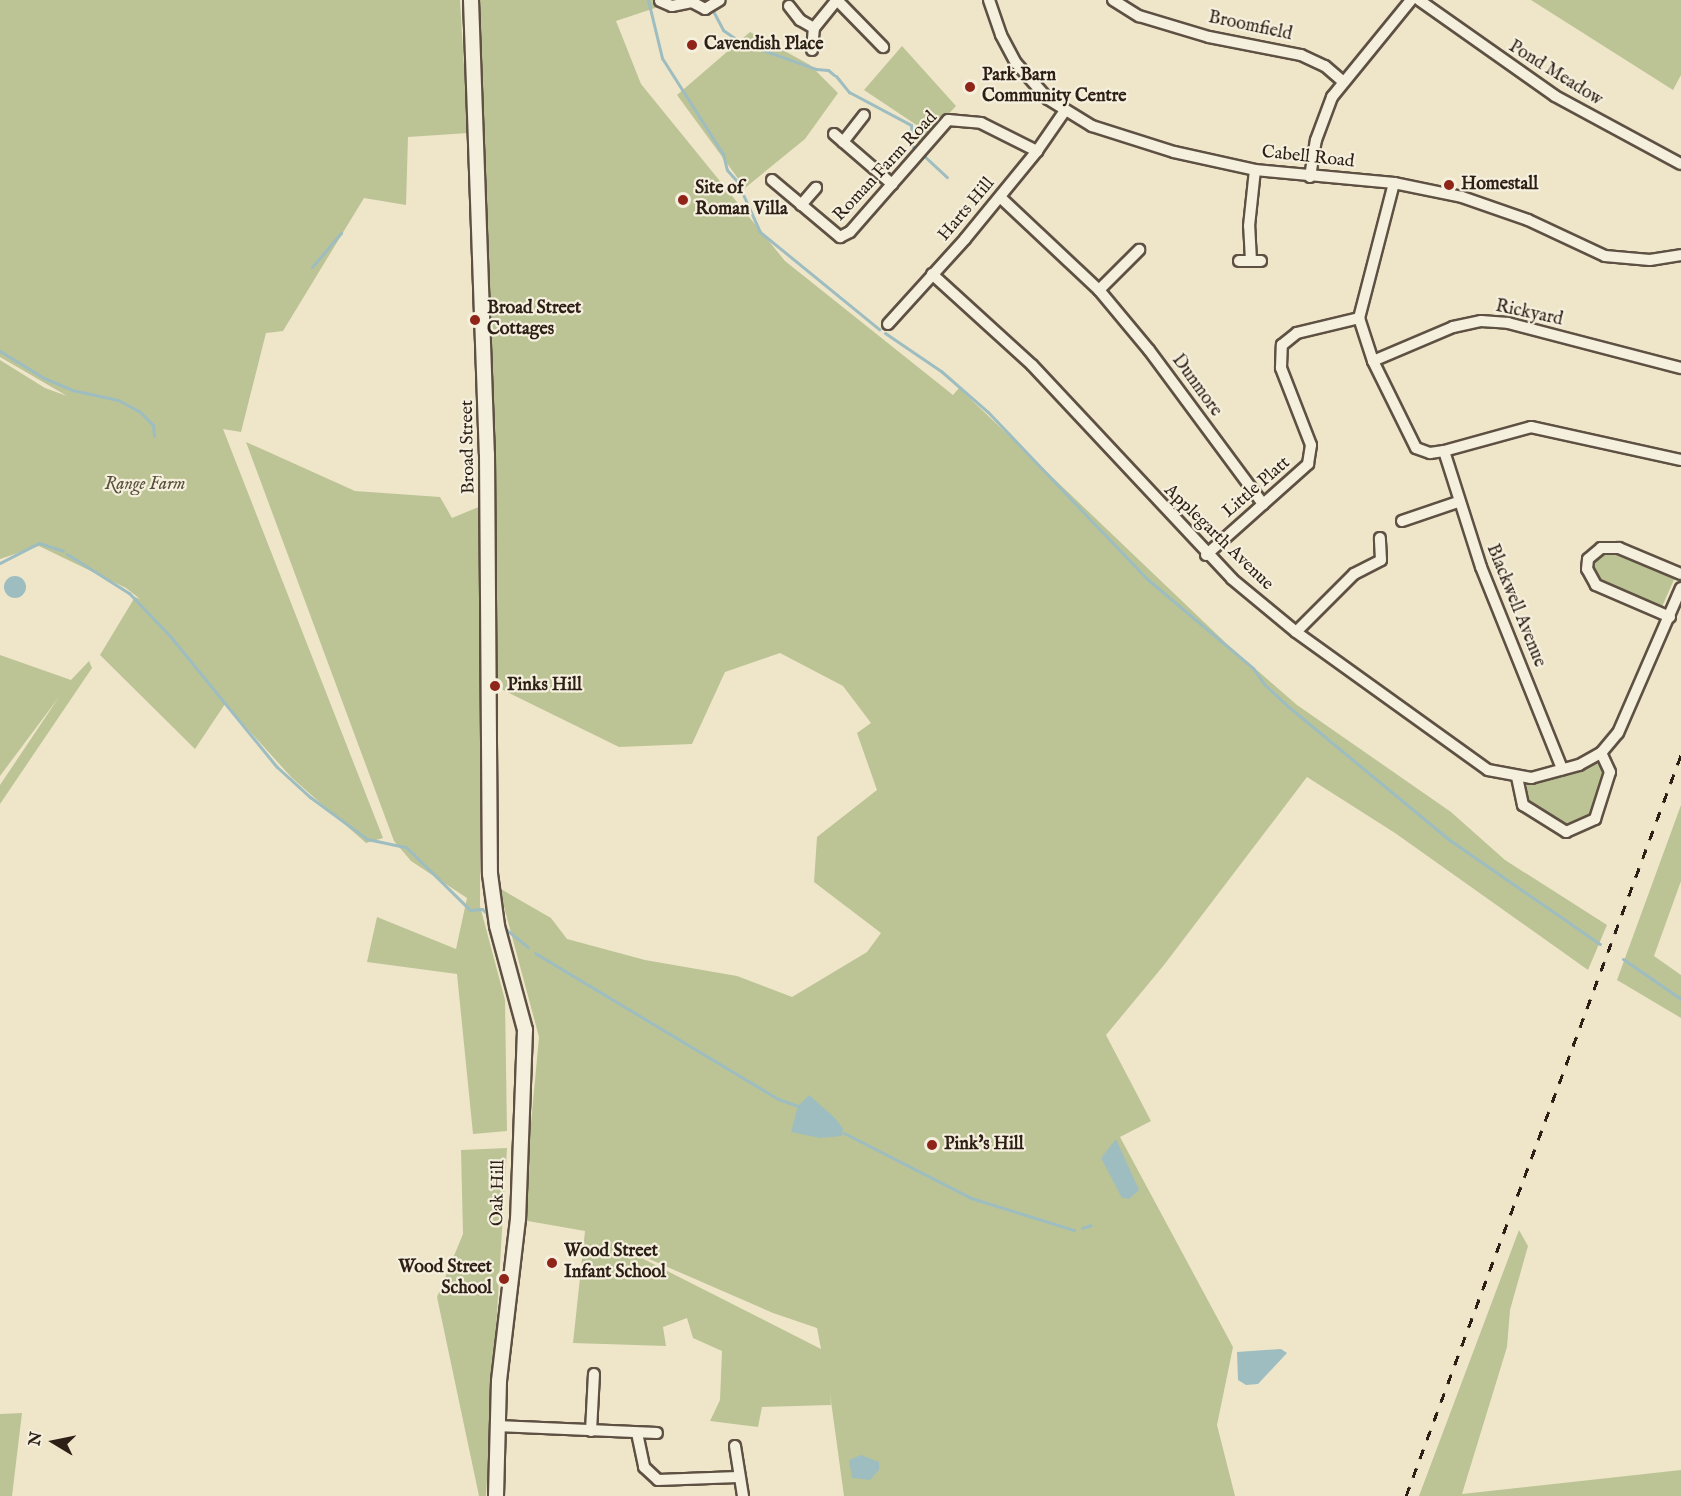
<!DOCTYPE html>
<html>
<head>
<meta charset="utf-8">
<style>
	body { margin:0 }
	#map { position:relative; width:1681px; height:1496px; overflow:hidden; background:#efe6ca; font-family:"IM FELL English",serif }
	div>[style] { position:absolute }
	[style*='--x'] { left:calc(var(--x)*1px); top:calc(var(--y)*1px); width:calc(var(--w)*1px); rotate:calc(var(--a)*1deg) }
	.green>* { inset:0; background:#bcc495 }
	.water>* { inset:0; background:#9ebdc0 }
	.round { border-radius:50% }
	.stream>* { height:3px; margin:-1.5px; padding:0 1.5px; transform-origin:1.5px; border-radius:1.5px; background:#9ebdc0 }
	.roads { filter:drop-shadow(2px 0 #5e5143) drop-shadow(-2px 0 #5e5143) drop-shadow(0 2px #5e5143) drop-shadow(0 -2px #5e5143) }
	.street>* { height:10px; margin:-5px; padding:0 5px; transform-origin:5px; border-radius:5px; background:#f5efdd }
	.secondary>* { height:14px; margin:-7px; padding:0 7px; transform-origin:7px; border-radius:7px; background:#f5efdd }
	.rail>* { height:3px; margin-top:-1.5px; transform-origin:0; background:repeating-linear-gradient(90deg,#2e1f16 0 10px,transparent 0 20px) }
	.dots>* { width:16px; height:16px; translate:-50% -50%; box-sizing:border-box; border:3px solid #f5efdd; border-radius:50% }
	span { translate:-50% -50%; white-space:nowrap; text-align:center; line-height:1.15; -webkit-text-stroke:4.5px #f5efdd; paint-order:stroke }
	.street-label { font-size:18px; color:#2e1f16 }
	.poi-label { font-size:18px; color:#2e1f16; font-weight:700 }
	.left { translate:0 -50%; text-align:left }
	.right { translate:-100% -50%; text-align:right }
	.park-label { font-size:18px; color:#59513c; font-style:italic }
	.north { position:absolute; left:24px; top:1412px; width:60px; height:60px; -webkit-text-stroke:4px #f5efdd; paint-order:stroke; rotate:280deg; font-size:16px; font-weight:700; line-height:24px; text-align:center; color:#2e1f16 }
	.north::after { content:''; display:block; margin:auto; width:21px; height:27px; background:#2e1f16; clip-path:polygon(50% 0,100% 100%,50% 72%,0 100%) }
</style>
</head>
<body>
<div id="map">
	<div class="green">
		<div style="clip-path:polygon(0 0,460px 0,468px 133px,408px 137px,406px 205px,364px 198px,283px 331px,266px 333px,241px 432px,223px 429px,383px 838px,366px 843px,292px 778px,225px 704px,195px 749px,100px 655px,135px 597px,140px 599px,126px 588px,39px 546px,0 559px,0 360px,45px 388px,67px 396px,0 357px)"></div>
		<div style="clip-path:polygon(evenodd,480px 0,679px 0,616px 21px,641px 84px,785px 261px,953px 395px,959px 388px,1227px 644px,1297px 705px,1451px 812px,1505px 860px,1607px 925px,1588px 970px,1395px 833px,1307px 777px,1164px 965px,1106px 1035px,1151px 1121px,1120px 1137px,1233px 1347px,1217px 1425px,1235px 1496px,844px 1496px,830px 1394px,831px 1405px,762px 1407px,758px 1427px,710px 1421px,720px 1400px,722px 1351px,693px 1338px,687px 1318px,663px 1327px,666px 1346px,573px 1343px,585px 1231px,522px 1220px,539px 1037px,499px 888px,551px 918px,567px 939px,645px 960px,737px 976px,792px 997px,867px 952px,881px 933px,814px 882px,817px 837px,877px 790px,857px 733px,871px 723px,843px 686px,780px 653px,725px 672px,692px 744px,619px 747px,493px 685px,494px 431px,480px 0,610px 1242px,773px 1313px,817px 1328px,821px 1349px,610px 1242px)"></div>
		<div style="clip-path:polygon(1531px 0,1681px 0,1681px 75px,1673px 90px)"></div>
		<div style="clip-path:polygon(750px 32px,810px 65px,838px 93px,805px 139px,745px 188px,677px 95px)"></div>
		<div style="clip-path:polygon(902px 46px,956px 106px,918px 147px,918px 126px,864px 90px)"></div>
		<div style="clip-path:polygon(246px 442px,355px 491px,440px 497px,452px 518px,481px 506px,480px 906px,505px 1000px,507px 1131px,473px 1134px,457px 974px,367px 962px,377px 917px,456px 949px,467px 898px,411px 861px,394px 841px)"></div>
		<div style="clip-path:polygon(1616px 550px,1676px 575px,1661px 609px,1603px 583px,1593px 573px,1593px 560px,1601px 551px)"></div>
		<div style="clip-path:polygon(0 655px,71px 680px,89px 661px,92px 668px,0 804px,0 785px,59px 697px,0 776px)"></div>
		<div style="clip-path:polygon(1596px 763px,1606px 770px,1587px 821px,1561px 827px,1525px 797px,1527px 785px)"></div>
		<div style="clip-path:polygon(1681px 805px,1681px 881px,1654px 956px,1681px 975px,1681px 1018px,1617px 980px)"></div>
		<div style="clip-path:polygon(507px 1148px,486px 1496px,479px 1496px,437px 1297px,463px 1234px,461px 1150px)"></div>
		<div style="clip-path:polygon(1519px 1230px,1528px 1246px,1510px 1310px,1507px 1347px,1462px 1494px,1681px 1470px,1681px 1496px,1419px 1496px)"></div>
		<div style="clip-path:polygon(22px 1413px,12px 1496px,0 1496px,0 1414px)"></div>
	</div>
	<div class="water">
		<div class="round" style="left:4px;top:576px;width:22px;height:22px"></div>
		<div style="clip-path:polygon(809px 1095px,835px 1118px,843px 1129px,842px 1136px,820px 1138px,791px 1132px,798px 1106px)"></div>
		<div style="clip-path:polygon(1116px 1139px,1139px 1190px,1129px 1199px,1122px 1198px,1101px 1158px)"></div>
		<div style="clip-path:polygon(1281px 1349px,1287px 1353px,1258px 1384px,1246px 1385px,1238px 1380px,1237px 1352px)"></div>
		<div style="clip-path:polygon(861px 1455px,879px 1462px,879px 1470px,870px 1480px,852px 1478px,849px 1460px)"></div>
	</div>
	<div class="stream">
		<div style="--x:648;--y:0;--w:60;--a:76.4"></div>
		<div style="--x:662;--y:58;--w:114;--a:57.6"></div>
		<div style="--x:723;--y:154;--w:16;--a:76"></div>
		<div style="--x:727;--y:170;--w:15;--a:48"></div>
		<div style="--x:737;--y:181;--w:56;--a:65.7"></div>
		<div style="--x:760;--y:232;--w:154;--a:39.2"></div>
		<div style="--x:712;--y:9;--w:24;--a:62"></div>
		<div style="--x:723;--y:30;--w:21;--a:35"></div>
		<div style="--x:740;--y:42;--w:81;--a:19.6"></div>
		<div style="--x:816;--y:69;--w:12;--a:5"></div>
		<div style="--x:828;--y:70;--w:8;--a:40"></div>
		<div style="--x:836;--y:76;--w:21;--a:51"></div>
		<div style="--x:849;--y:92;--w:70;--a:28"></div>
		<div style="--x:911;--y:125;--w:21;--a:87"></div>
		<div style="--x:912;--y:146;--w:6;--a:39"></div>
		<div style="--x:922;--y:154;--w:34;--a:43"></div>
		<div style="--x:312;--y:267;--w:45;--a:-49.5"></div>
		<div style="--x:885;--y:333;--w:68;--a:34.2"></div>
		<div style="--x:941;--y:371;--w:62;--a:41.1"></div>
		<div style="--x:988;--y:412;--w:229;--a:46.4"></div>
		<div style="--x:1146;--y:578;--w:140;--a:40.1"></div>
		<div style="--x:1253;--y:668;--w:19;--a:55"></div>
		<div style="--x:1264;--y:684;--w:35;--a:43"></div>
		<div style="--x:1290;--y:708;--w:209;--a:39.6"></div>
		<div style="--x:1451;--y:841;--w:181;--a:34.7"></div>
		<div style="--x:0;--y:351;--w:52;--a:31.5"></div>
		<div style="--x:44;--y:378;--w:30;--a:23"></div>
		<div style="--x:72;--y:390;--w:47;--a:12.3"></div>
		<div style="--x:118;--y:400;--w:24;--a:28"></div>
		<div style="--x:139;--y:411;--w:20;--a:45"></div>
		<div style="--x:153;--y:425;--w:11;--a:85"></div>
		<div style="--x:67;--y:554;--w:73;--a:32.2"></div>
		<div style="--x:129;--y:593;--w:59;--a:46.4"></div>
		<div style="--x:170;--y:636;--w:169;--a:50.8"></div>
		<div style="--x:277;--y:767;--w:45;--a:42.3"></div>
		<div style="--x:310;--y:797;--w:71;--a:36.4"></div>
		<div style="--x:367;--y:839;--w:40;--a:12"></div>
		<div style="--x:406;--y:847;--w:90;--a:44.5"></div>
		<div style="--x:470;--y:910;--w:12;--a:-5"></div>
		<div style="--x:482;--y:909;--w:12;--a:42"></div>
		<div style="--x:0;--y:563;--w:44;--a:-27.1"></div>
		<div style="--x:39;--y:543;--w:25;--a:18"></div>
		<div style="--x:503;--y:927;--w:32;--a:39"></div>
		<div style="--x:535;--y:953;--w:283;--a:31"></div>
		<div style="--x:778;--y:1099;--w:21;--a:19"></div>
		<div style="--x:1623;--y:959;--w:70;--a:34.6"></div>
		<div style="--x:844;--y:1133;--w:143;--a:27.1"></div>
		<div style="--x:971;--y:1198;--w:108;--a:17.3"></div>
		<div style="--x:1082;--y:1228;--w:9;--a:-18"></div>
	</div>
	<div class="roads">
		<div class="street">
			<div style="--x:837;--y:0;--w:66;--a:45.6"></div>
			<div style="--x:989;--y:0;--w:37;--a:71"></div>
			<div style="--x:1001;--y:35;--w:32;--a:62"></div>
			<div style="--x:1016;--y:63;--w:48;--a:48.4"></div>
			<div style="--x:1048;--y:99;--w:52;--a:31.5"></div>
			<div style="--x:1092;--y:126;--w:86;--a:17.6"></div>
			<div style="--x:1174;--y:152;--w:83;--a:12.5"></div>
			<div style="--x:1255;--y:170;--w:140;--a:5.3"></div>
			<div style="--x:1394;--y:183;--w:69;--a:11.6"></div>
			<div style="--x:1462;--y:197;--w:70;--a:19.2"></div>
			<div style="--x:1528;--y:220;--w:85;--a:25.1"></div>
			<div style="--x:1605;--y:256;--w:45;--a:5.1"></div>
			<div style="--x:1650;--y:260;--w:31;--a:-9"></div>
			<div style="--x:1113;--y:0;--w:31;--a:32"></div>
			<div style="--x:1139;--y:16;--w:73;--a:16.7"></div>
			<div style="--x:1209;--y:37;--w:94;--a:11.1"></div>
			<div style="--x:1301;--y:55;--w:26;--a:25"></div>
			<div style="--x:1325;--y:66;--w:23;--a:41"></div>
			<div style="--x:1419;--y:0;--w:166;--a:35.2"></div>
			<div style="--x:1555;--y:96;--w:143;--a:28.4"></div>
			<div style="--x:660;--y:1;--w:13;--a:23"></div>
			<div style="--x:672;--y:6;--w:20;--a:-11"></div>
			<div style="--x:692;--y:2;--w:15;--a:28"></div>
			<div style="--x:705;--y:9;--w:17;--a:-31"></div>
			<div style="--x:789;--y:6;--w:18;--a:52"></div>
			<div style="--x:800;--y:20;--w:16;--a:30"></div>
			<div style="--x:812;--y:50;--w:22;--a:-85"></div>
			<div style="--x:814;--y:28;--w:36;--a:-51"></div>
			<div style="--x:834;--y:134;--w:77;--a:40.8"></div>
			<div style="--x:843;--y:142;--w:34;--a:-52"></div>
			<div style="--x:1310;--y:177;--w:37;--a:-81"></div>
			<div style="--x:1316;--y:140;--w:46;--a:-69.6"></div>
			<div style="--x:1332;--y:97;--w:125;--a:-50.8"></div>
			<div style="--x:772;--y:180;--w:89;--a:40"></div>
			<div style="--x:840;--y:237;--w:11;--a:-27"></div>
			<div style="--x:850;--y:232;--w:149;--a:-48.8"></div>
			<div style="--x:948;--y:120;--w:33;--a:5"></div>
			<div style="--x:981;--y:123;--w:63;--a:26.6"></div>
			<div style="--x:1394;--y:183;--w:139;--a:104.5"></div>
			<div style="--x:1359;--y:318;--w:45;--a:72"></div>
			<div style="--x:1373;--y:361;--w:97;--a:63.7"></div>
			<div style="--x:1416;--y:448;--w:15;--a:20"></div>
			<div style="--x:1430;--y:453;--w:14;--a:-8"></div>
			<div style="--x:1444;--y:451;--w:90;--a:-15.4"></div>
			<div style="--x:1531;--y:427;--w:154;--a:12.4"></div>
			<div style="--x:1000;--y:197;--w:136;--a:43.2"></div>
			<div style="--x:1099;--y:290;--w:78;--a:50.2"></div>
			<div style="--x:1149;--y:350;--w:192;--a:53.5"></div>
			<div style="--x:801;--y:205;--w:23;--a:-49"></div>
			<div style="--x:1239;--y:261;--w:22;--a:0"></div>
			<div style="--x:1251;--y:261;--w:35;--a:-93"></div>
			<div style="--x:1249;--y:226;--w:56;--a:-83.9"></div>
			<div style="--x:932;--y:274;--w:135;--a:42.3"></div>
			<div style="--x:1032;--y:365;--w:293;--a:46.9"></div>
			<div style="--x:1232;--y:579;--w:83;--a:39.6"></div>
			<div style="--x:1296;--y:632;--w:236;--a:35.7"></div>
			<div style="--x:1488;--y:770;--w:44;--a:10.5"></div>
			<div style="--x:1531;--y:778;--w:50;--a:-15.2"></div>
			<div style="--x:1579;--y:765;--w:25;--a:-29"></div>
			<div style="--x:1601;--y:753;--w:26;--a:-50"></div>
			<div style="--x:1618;--y:733;--w:158;--a:-66.5"></div>
			<div style="--x:1099;--y:290;--w:57;--a:-45"></div>
			<div style="--x:888;--y:324;--w:115;--a:-47.8"></div>
			<div style="--x:965;--y:239;--w:114;--a:-50.7"></div>
			<div style="--x:1037;--y:151;--w:47;--a:-55.3"></div>
			<div style="--x:1373;--y:361;--w:87;--a:-23"></div>
			<div style="--x:1453;--y:327;--w:29;--a:-12"></div>
			<div style="--x:1481;--y:321;--w:27;--a:4"></div>
			<div style="--x:1508;--y:323;--w:179;--a:14.6"></div>
			<div style="--x:1444;--y:451;--w:122;--a:72.3"></div>
			<div style="--x:1481;--y:567;--w:218;--a:68.1"></div>
			<div style="--x:1402;--y:521;--w:59;--a:-18.7"></div>
			<div style="--x:1206;--y:555;--w:137;--a:-41.7"></div>
			<div style="--x:1308;--y:464;--w:19;--a:-81"></div>
			<div style="--x:1311;--y:445;--w:83;--a:-111.3"></div>
			<div style="--x:1281;--y:368;--w:23;--a:-88"></div>
			<div style="--x:1282;--y:345;--w:19;--a:-39"></div>
			<div style="--x:1297;--y:333;--w:64;--a:-13.6"></div>
			<div style="--x:1670;--y:617;--w:81;--a:-156.6"></div>
			<div style="--x:1596;--y:585;--w:18;--a:-119"></div>
			<div style="--x:1587;--y:569;--w:10;--a:-84"></div>
			<div style="--x:1588;--y:559;--w:17;--a:-40"></div>
			<div style="--x:1601;--y:548;--w:18;--a:0"></div>
			<div style="--x:1619;--y:548;--w:67;--a:22.8"></div>
			<div style="--x:1296;--y:632;--w:82;--a:-45"></div>
			<div style="--x:1354;--y:574;--w:30;--a:-27"></div>
			<div style="--x:1381;--y:560;--w:22;--a:-93"></div>
			<div style="--x:1517;--y:777;--w:29;--a:78"></div>
			<div style="--x:1523;--y:805;--w:51;--a:32.1"></div>
			<div style="--x:1566;--y:832;--w:32;--a:-24"></div>
			<div style="--x:1595;--y:819;--w:49;--a:-72.3"></div>
			<div style="--x:1610;--y:772;--w:21;--a:-115"></div>
			<div style="--x:497;--y:1426;--w:160;--a:2.5"></div>
			<div style="--x:591;--y:1431;--w:57;--a:-87"></div>
			<div style="--x:637;--y:1433;--w:35;--a:78"></div>
			<div style="--x:644;--y:1467;--w:19;--a:43"></div>
			<div style="--x:658;--y:1480;--w:80;--a:-2.1"></div>
			<div style="--x:735;--y:1446;--w:51;--a:80.9"></div>
		</div>
		<div class="secondary">
			<div style="--x:471;--y:0;--w:454;--a:88"></div>
			<div style="--x:487;--y:454;--w:420;--a:89.6"></div>
			<div style="--x:490;--y:874;--w:52;--a:82.3"></div>
			<div style="--x:497;--y:926;--w:108;--a:74.9"></div>
			<div style="--x:525;--y:1030;--w:189;--a:92.1"></div>
			<div style="--x:518;--y:1219;--w:163;--a:96.7"></div>
			<div style="--x:499;--y:1381;--w:115;--a:91.5"></div>
		</div>
	</div>
	<div class="rail">
		<div style="--x:1406;--y:1496;--w:790;--a:-69.64"></div>
	</div>
	<div class="dots">
		<div style="left:692px;top:45px;background:#8f2418"></div>
		<div style="left:970px;top:87px;background:#8f2418"></div>
		<div style="left:1449px;top:185px;background:#8f2418"></div>
		<div style="left:683px;top:200px;background:#8f2418"></div>
		<div style="left:475px;top:320px;background:#8f2418"></div>
		<div style="left:495px;top:686px;background:#8f2418"></div>
		<div style="left:932px;top:1145px;background:#8f2418"></div>
		<div style="left:552px;top:1263px;background:#8f2418"></div>
		<div style="left:504px;top:1279px;background:#8f2418"></div>
	</div>
	<div class="street-label">
		<span style="left:1250px;top:27px;rotate:12deg">Broomfield</span>
		<span style="left:1555px;top:74px;rotate:32deg">Pond Meadow</span>
		<span style="left:1308px;top:158px;rotate:6deg">Cabell Road</span>
		<span style="left:886px;top:167px;rotate:-47deg">Roman Farm Road</span>
		<span style="left:967px;top:210px;rotate:-50deg">Harts Hill</span>
		<span style="left:1529px;top:314px;rotate:12deg">Rickyard</span>
		<span style="left:1196px;top:386px;rotate:54deg">Dunmore</span>
		<span style="left:469px;top:447px;rotate:-91deg">Broad Street</span>
		<span style="left:1257px;top:488px;rotate:-41deg">Little Platt</span>
		<span style="left:1218px;top:538px;rotate:44deg">Applegarth Avenue</span>
		<span style="left:1515px;top:606px;rotate:68deg">Blackwell Avenue</span>
		<span style="left:499px;top:1193px;rotate:-89deg">Oak Hill</span>
	</div>
	<div class="poi-label">
		<span class="left" style="left:704px;top:45px">Cavendish Place</span>
		<span class="left" style="left:982px;top:87px">Park Barn<br>Community Centre</span>
		<span class="left" style="left:1461px;top:185px">Homestall</span>
		<span class="left" style="left:695px;top:200px">Site of<br>Roman Villa</span>
		<span class="left" style="left:487px;top:320px">Broad Street<br>Cottages</span>
		<span class="left" style="left:507px;top:686px">Pinks Hill</span>
		<span class="left" style="left:944px;top:1145px">Pink's Hill</span>
		<span class="left" style="left:564px;top:1263px">Wood Street<br>Infant School</span>
		<span class="right" style="left:492px;top:1279px">Wood Street<br>School</span>
	</div>
	<div class="park-label">
		<span style="left:145px;top:485px">Range Farm</span>
	</div>
	<div class="north">N</div>
</div>
</body>
</html>
